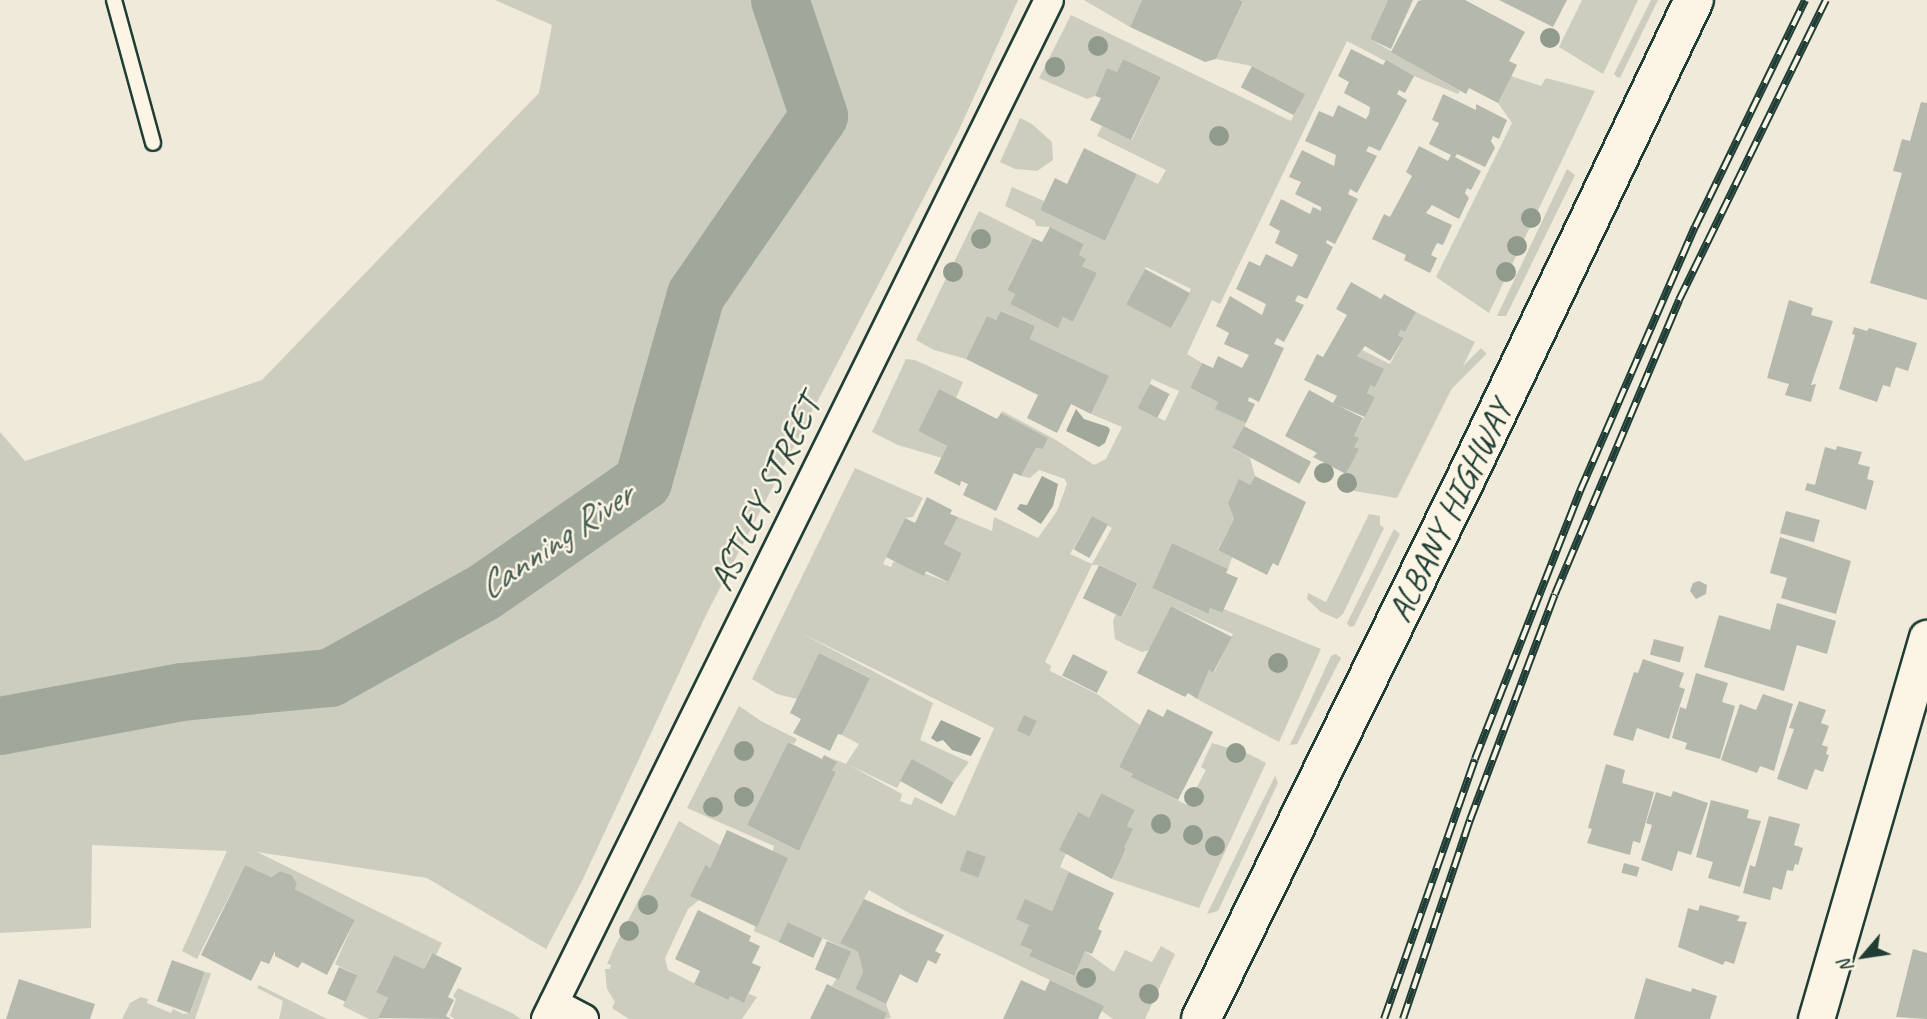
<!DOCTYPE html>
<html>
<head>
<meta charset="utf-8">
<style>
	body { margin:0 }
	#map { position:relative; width:1927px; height:1019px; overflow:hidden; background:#efeada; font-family:Caveat,sans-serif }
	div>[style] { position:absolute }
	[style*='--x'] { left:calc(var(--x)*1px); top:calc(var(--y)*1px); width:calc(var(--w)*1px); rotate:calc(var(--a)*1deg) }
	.green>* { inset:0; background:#cccdbf; transform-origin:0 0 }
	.water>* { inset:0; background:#9fa89a }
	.river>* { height:58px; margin:-29px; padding:0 29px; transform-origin:29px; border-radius:29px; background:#9fa89a }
	.building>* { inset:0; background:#b5b9ad; transform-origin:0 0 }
	.roads { filter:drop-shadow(2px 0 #1f3d34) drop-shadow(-2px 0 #1f3d34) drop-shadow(0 2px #1f3d34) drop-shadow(0 -2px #1f3d34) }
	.service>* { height:14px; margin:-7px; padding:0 7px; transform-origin:7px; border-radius:7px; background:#fcf5e5 }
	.minor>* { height:28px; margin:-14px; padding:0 14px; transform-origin:14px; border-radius:14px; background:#fcf5e5 }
	.tertiary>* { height:35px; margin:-17.5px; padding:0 17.5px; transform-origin:17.5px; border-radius:17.5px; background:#fcf5e5 }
	.trunk>* { height:38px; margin:-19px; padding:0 19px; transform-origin:19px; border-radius:19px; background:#fcf5e5 }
	.rail>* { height:8px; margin-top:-4px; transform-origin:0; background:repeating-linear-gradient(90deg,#fcf5e5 0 16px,#1f3d34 0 32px); box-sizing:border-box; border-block:2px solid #1f3d34 }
	.trees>* { width:20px; height:20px; margin:-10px; border-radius:50%; background:#909b8e }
	span { translate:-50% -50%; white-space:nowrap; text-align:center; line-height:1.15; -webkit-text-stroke:5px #fcf5e5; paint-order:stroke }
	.street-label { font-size:35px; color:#1f3d34 }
	.water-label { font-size:37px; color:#455d53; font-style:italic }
	.north { position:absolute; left:1829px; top:921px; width:70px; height:70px; -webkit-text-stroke:5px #fcf5e5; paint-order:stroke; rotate:241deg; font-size:19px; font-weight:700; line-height:28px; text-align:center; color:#1f3d34 }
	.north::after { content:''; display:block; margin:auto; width:24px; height:32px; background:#1f3d34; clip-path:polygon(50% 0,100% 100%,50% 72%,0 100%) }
</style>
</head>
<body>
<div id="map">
	<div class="green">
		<div style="clip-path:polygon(495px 0,1018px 0,958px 132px,708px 611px,581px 883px,546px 949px,427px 878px,257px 852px,442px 943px,436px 955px,431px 953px,424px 969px,394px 955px,376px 991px,388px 998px,378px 1019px,369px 1019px,343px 1006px,357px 975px,335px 964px,355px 920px,295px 889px,297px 884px,292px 875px,280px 871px,270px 877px,245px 865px,197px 959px,182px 951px,227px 851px,92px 845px,91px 928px,0 933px,0 432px,25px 461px,262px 380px,539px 93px,552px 25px)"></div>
		<div style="clip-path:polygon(1084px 0,1142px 0,1130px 27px)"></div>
		<div style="clip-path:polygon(evenodd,1239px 0,1388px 0,1370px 39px,1460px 91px,1458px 94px,1414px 76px,1347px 41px,1220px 304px,1212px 300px,1187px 354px,1202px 363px,1190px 388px,1218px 402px,1216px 409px,1246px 423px,1233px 449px,1250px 458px,1255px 476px,1250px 485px,1239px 480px,1228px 503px,1234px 519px,1218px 549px,1232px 557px,1228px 569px,1172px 543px,1152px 588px,1207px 614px,1210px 608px,1221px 613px,1224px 609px,1321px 649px,1279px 742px,1197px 699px,1209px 670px,1214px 673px,1233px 634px,1171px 606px,1149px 650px,1142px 652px,1126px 645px,1115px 639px,1113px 621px,1116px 614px,1122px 617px,1138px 584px,1100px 565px,1092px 565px,1045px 662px,1051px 666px,1050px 671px,1097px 694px,1140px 725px,1119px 767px,1133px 774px,1132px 777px,1187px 805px,1206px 770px,1201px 767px,1212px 743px,1249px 754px,1266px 763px,1199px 908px,1112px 879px,1126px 850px,1124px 848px,1132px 829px,1127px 826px,1135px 810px,1101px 793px,1089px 818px,1077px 813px,1060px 850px,1066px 853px,1060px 867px,1070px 872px,1052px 911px,1025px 900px,1017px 919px,1029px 925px,1020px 945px,1032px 950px,1029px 956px,1073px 976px,1085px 951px,1114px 972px,1125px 950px,1152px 962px,1161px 946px,1175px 954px,1145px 1019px,1113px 1019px,1075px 992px,909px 913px,869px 890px,840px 943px,858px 952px,863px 972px,855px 989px,886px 1004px,891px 1018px,884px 1019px,886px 1013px,832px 986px,836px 979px,839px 979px,850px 951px,789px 922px,779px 942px,754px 931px,774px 846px,687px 808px,739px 706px,761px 721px,797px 739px,794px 744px,788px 742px,747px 825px,799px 851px,836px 772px,832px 770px,836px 761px,824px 755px,846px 764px,859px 744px,842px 735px,869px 677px,819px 653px,797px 699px,777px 694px,752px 679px,855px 468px,923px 498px,913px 517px,905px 518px,883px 564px,891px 567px,894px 561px,947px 582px,962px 553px,944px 544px,958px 517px,992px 531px,994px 517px,1038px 538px,1057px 511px,1067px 484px,1065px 479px,1039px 470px,1030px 478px,1021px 476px,1036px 448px,1043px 449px,1048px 438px,1001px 413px,1002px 411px,1056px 440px,1094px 465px,1106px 459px,1122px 427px,1091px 414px,1108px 376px,1030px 339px,1035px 326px,1002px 311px,996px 320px,987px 316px,966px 359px,934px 350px,916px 340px,979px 211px,1033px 238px,1007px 289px,1015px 294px,1010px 304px,1058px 327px,1063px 317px,1073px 322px,1097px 273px,1082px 266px,1085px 259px,1079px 255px,1084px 244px,1050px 227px,1036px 226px,1035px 221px,1005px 206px,1012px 187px,1044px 201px,1040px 210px,1105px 241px,1137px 174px,1158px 184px,1166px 170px,1097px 136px,1102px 126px,1132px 140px,1161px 77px,1123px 59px,1117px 72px,1107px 68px,1095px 96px,1087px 99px,1039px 78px,1071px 15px,1291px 121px,1304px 94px,1252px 66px,1216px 59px,1243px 3px,1239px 0,1146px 267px,1191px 289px,1172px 328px,1127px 304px,1146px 267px,1239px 0,1152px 379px,1179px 391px,1165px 421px,1139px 408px,1152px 379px,1239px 0,1092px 516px,1112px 528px,1092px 564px,1070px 554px,1092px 516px,1239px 0,799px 632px,994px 728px,955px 816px,915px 797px,911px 805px,900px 801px,902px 794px,849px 765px,897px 788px,912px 760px,954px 782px,969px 762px,920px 740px,933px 703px,799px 632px)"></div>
		<div style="clip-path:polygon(1582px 0,1638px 0,1603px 74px,1559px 47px)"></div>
		<div style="clip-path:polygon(1651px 0,1658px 0,1620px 78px,1617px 77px,1614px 74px)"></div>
		<div style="clip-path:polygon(1511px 76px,1541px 86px,1546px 78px,1595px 91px,1489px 313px,1436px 277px,1512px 123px,1498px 103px)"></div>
		<div style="clip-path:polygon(1020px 118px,1032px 124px,1052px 142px,1053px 160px,1037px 171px,1015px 169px,1000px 162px)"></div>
		<div style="clip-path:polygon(1567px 169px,1575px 175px,1506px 316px,1497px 316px)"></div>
		<div style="clip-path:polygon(1416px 312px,1475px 342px,1397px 498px,1354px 491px,1357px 479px,1346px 474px,1358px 450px,1354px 447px,1354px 436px,1375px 397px,1367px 393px,1371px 385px,1375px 386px,1383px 369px,1357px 356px,1360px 349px,1390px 364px,1404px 338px,1398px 335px,1401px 330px,1405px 332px)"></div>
		<div style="left:1481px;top:348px;width:8px;height:171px;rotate:45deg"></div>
		<div style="clip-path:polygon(906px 359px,915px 360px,963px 382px,956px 398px,939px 389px,918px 431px,947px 446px,942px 458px,898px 445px,872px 432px)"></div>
		<div style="clip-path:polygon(1369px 514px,1380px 516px,1380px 525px,1384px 528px,1343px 614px,1337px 619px,1321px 612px,1307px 599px,1308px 593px,1326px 602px)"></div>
		<div style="clip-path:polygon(1394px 529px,1400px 534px,1354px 626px,1350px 627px,1347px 623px)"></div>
		<div style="clip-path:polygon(1336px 654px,1341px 658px,1297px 744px,1290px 745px,1331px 656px)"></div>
		<div style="clip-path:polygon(1275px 776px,1278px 783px,1218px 911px,1207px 914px)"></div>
		<div style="clip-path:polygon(679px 821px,720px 845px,710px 868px,704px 866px,691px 896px,699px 900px,688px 909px,665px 958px,668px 970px,727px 1000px,730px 996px,744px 1003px,749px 994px,757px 997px,742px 1019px,629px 1019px,612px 1008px,615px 1002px,607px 989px,605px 969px,610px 969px,611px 965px,607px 964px,614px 948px)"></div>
		<div style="clip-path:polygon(205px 972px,211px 973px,195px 1019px,122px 1019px,130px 1003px,141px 997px,148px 999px,147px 1003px,171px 1013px,173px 1009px,183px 1014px,190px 1013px)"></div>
		<div style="clip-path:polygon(259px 985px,327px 1019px,279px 1019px,283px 1001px,257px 988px)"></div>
		<div style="clip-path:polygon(458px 988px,512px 1013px,521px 1019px,455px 1019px,450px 1016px,456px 999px,453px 996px)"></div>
	</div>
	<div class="water">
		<div style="clip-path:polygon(1076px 409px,1084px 419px,1108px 427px,1110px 430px,1105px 443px,1099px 447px,1066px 431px)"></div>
		<div style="clip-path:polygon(1042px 476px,1058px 484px,1053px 506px,1041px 524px,1017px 509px,1020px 504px,1027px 505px)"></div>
		<div style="clip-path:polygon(941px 720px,981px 738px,971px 756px,952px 750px,943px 740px,937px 742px,931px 738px)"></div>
	</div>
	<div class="river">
		<div style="--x:0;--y:726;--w:185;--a:-10.6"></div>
		<div style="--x:182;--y:692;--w:149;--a:-5.4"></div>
		<div style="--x:330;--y:678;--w:175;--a:-29.1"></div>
		<div style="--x:483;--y:593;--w:195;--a:-34.8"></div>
		<div style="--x:643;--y:482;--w:194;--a:-74.2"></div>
		<div style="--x:696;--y:295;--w:217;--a:-55.5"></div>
		<div style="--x:819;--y:116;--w:122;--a:-108.6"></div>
	</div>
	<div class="building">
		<div style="clip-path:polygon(1142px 0,1239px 0,1243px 2px,1216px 59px,1205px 62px,1130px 27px)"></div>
		<div style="clip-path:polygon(1388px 0,1413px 0,1391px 49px,1370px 39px)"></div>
		<div style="clip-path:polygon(1422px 0,1465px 0,1525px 32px,1509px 61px,1517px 65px,1498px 103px,1469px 88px,1466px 94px,1391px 52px,1418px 1px)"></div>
		<div style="clip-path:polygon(1499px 0,1567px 0,1553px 27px)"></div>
		<div style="clip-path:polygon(1351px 49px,1383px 65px,1386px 60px,1414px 76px,1405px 93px,1399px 90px,1397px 94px,1407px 100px,1380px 151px,1369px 146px,1366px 151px,1377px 156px,1357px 193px,1350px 189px,1348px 194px,1358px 199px,1335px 244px,1327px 240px,1326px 243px,1333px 247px,1307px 299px,1298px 295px,1295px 301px,1304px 305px,1284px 342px,1277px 338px,1274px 344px,1284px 348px,1259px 402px,1249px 397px,1248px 401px,1255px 404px,1246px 423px,1215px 409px,1218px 402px,1190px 388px,1202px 363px,1213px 368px,1218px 356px,1242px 368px,1249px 355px,1224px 344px,1229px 333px,1216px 326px,1230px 296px,1262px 315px,1266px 304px,1236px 289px,1249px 261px,1260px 266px,1266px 254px,1292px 267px,1296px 260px,1298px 255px,1275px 243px,1280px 231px,1269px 225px,1281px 199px,1310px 214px,1313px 207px,1321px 211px,1321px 207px,1295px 194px,1301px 182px,1289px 177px,1302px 150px,1334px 166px,1336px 155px,1305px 141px,1319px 111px,1333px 117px,1338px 105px,1366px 119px,1369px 114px,1370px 107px,1344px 93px,1349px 82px,1338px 76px)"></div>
		<div style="clip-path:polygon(1123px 59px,1161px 77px,1131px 140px,1090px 120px,1101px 98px,1095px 96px,1107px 68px,1117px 72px)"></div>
		<div style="left:1252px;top:66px;width:60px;height:24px;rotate:28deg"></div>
		<div style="clip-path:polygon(1443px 94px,1476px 110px,1476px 104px,1507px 120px,1499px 139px,1493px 136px,1491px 141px,1495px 148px,1485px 167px,1457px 154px,1455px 157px,1481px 171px,1471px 190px,1467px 188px,1465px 193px,1469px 198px,1459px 219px,1432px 205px,1426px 213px,1452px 225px,1443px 245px,1437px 243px,1431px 255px,1437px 258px,1430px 273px,1404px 260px,1406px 255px,1372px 239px,1384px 214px,1390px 217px,1412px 176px,1406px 172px,1419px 146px,1448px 161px,1451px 155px,1429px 144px,1439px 123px,1432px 120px)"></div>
		<div style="clip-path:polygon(1921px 102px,1927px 103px,1927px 300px,1870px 283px,1902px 173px,1893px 171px,1902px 139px,1910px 141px)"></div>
		<div style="clip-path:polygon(1084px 148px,1137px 174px,1105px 241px,1040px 210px,1055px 178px,1067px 184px)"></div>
		<div style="clip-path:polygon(1050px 227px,1084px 244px,1079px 255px,1086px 259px,1082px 266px,1097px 273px,1073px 322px,1063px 317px,1058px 328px,1010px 304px,1015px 294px,1007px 290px,1033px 238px,1042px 242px)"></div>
		<div style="left:1145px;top:269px;width:51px;height:40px;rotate:28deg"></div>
		<div style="clip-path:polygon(1351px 282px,1381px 299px,1384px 294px,1416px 312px,1405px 332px,1401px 330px,1398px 335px,1404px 338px,1390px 361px,1365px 346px,1357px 356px,1384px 369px,1375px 387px,1371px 385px,1367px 393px,1375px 397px,1365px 417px,1337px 405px,1363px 418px,1354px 436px,1359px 438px,1354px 447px,1359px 449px,1346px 474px,1313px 457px,1317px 453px,1285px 436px,1309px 390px,1333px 403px,1337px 396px,1304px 380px,1317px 354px,1323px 357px,1347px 315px,1336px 309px)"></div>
		<div style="clip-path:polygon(1789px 300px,1813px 308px,1811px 315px,1833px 321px,1811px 385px,1816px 384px,1811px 402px,1785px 395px,1789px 384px,1767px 378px)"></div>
		<div style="clip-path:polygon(1001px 311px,1035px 326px,1030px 339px,1109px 376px,1091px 414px,1071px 404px,1057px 433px,1027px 418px,1038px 395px,966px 359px,987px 316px,996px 320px)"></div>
		<div style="clip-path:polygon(1854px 327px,1867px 331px,1869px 328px,1917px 343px,1908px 371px,1896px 367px,1890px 387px,1883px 385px,1877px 402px,1839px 389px,1855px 335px,1852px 334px)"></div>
		<div style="left:1150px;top:384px;width:22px;height:27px;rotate:27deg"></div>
		<div style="clip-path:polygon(939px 389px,997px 419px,1001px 413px,1048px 438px,1043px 449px,1036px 448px,1021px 476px,1014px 473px,996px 511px,963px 495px,968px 484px,961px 481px,960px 486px,934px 473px,947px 446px,918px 431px)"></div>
		<div style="left:1244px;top:426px;width:76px;height:25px;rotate:28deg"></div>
		<div style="clip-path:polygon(1837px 446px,1862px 452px,1858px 464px,1870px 467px,1867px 479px,1874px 481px,1866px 510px,1805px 490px,1807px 483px,1815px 485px,1825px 447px,1836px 450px)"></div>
		<div style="clip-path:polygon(1255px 476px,1306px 502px,1278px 566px,1273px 563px,1267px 575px,1218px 550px,1234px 519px,1228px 503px,1239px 479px,1250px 485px)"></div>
		<div style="clip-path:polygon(927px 497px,952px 510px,950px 514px,958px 517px,944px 544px,962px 553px,948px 582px,926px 571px,924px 576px,886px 557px,905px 518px,915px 523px)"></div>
		<div style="left:1786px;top:511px;width:35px;height:23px;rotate:15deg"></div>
		<div style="left:1092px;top:516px;width:18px;height:38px;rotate:29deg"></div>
		<div style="clip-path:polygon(1780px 537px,1851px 561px,1836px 614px,1781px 598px,1787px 578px,1770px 573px)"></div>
		<div style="clip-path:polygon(1172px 543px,1228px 569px,1226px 573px,1238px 578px,1222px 613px,1210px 608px,1208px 614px,1152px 588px)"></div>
		<div style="left:1099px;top:565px;width:43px;height:37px;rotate:26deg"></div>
		<div style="clip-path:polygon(1699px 581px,1707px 585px,1706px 594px,1696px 599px,1690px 591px,1693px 583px)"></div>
		<div style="clip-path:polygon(1777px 603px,1836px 621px,1827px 654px,1797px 645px,1784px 691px,1704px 667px,1719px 615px,1770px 630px)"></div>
		<div style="clip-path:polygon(1171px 606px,1232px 637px,1213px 673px,1209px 670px,1197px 699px,1188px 693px,1185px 697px,1137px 673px)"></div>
		<div style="left:1654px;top:639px;width:31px;height:16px;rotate:15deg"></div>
		<div style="clip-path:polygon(819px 653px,870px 678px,842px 735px,838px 734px,830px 751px,793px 733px,801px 719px,790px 713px)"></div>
		<div style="left:1073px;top:654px;width:39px;height:24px;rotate:27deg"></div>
		<div style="clip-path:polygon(1643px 659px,1684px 673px,1679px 687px,1685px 689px,1669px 739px,1637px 728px,1633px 741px,1613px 735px,1634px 672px,1638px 673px)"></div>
		<div style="clip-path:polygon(1696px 673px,1728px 683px,1722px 702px,1735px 706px,1720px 759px,1685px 749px,1687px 743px,1672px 738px,1680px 707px,1686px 709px)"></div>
		<div style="clip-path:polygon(1763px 694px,1793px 704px,1774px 771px,1760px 766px,1757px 773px,1721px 760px,1740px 704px,1756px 710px)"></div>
		<div style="clip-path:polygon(1799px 701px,1826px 710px,1821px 723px,1829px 726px,1822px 745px,1828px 747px,1826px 754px,1829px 755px,1823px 772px,1815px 769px,1807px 790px,1777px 779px,1794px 729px,1789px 728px)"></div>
		<div style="clip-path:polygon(1148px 709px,1163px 717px,1167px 709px,1213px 732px,1178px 800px,1131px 777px,1133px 774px,1119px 767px)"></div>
		<div style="left:1024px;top:715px;width:14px;height:17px;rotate:25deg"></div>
		<div style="clip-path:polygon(788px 742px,822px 759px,824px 755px,837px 762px,832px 770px,836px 772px,799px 851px,747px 825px)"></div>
		<div style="left:912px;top:759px;width:48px;height:25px;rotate:29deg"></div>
		<div style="clip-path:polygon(1606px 764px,1625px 770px,1622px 783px,1654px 792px,1640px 843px,1633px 841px,1630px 855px,1587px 843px,1592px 829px,1588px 828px)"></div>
		<div style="clip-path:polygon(1673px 791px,1708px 803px,1691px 855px,1678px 851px,1672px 871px,1641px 860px,1652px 825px,1646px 823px,1656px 792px,1671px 797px)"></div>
		<div style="clip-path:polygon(1101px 793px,1135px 810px,1127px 826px,1133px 829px,1124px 848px,1126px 849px,1112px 879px,1059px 850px,1078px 812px,1089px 818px)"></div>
		<div style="clip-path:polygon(1711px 800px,1749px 810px,1747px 818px,1761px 821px,1740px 887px,1708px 878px,1713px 862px,1696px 857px)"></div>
		<div style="clip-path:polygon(1769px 816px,1800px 824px,1794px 845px,1803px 848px,1798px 865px,1795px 864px,1793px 871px,1787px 870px,1782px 890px,1773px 887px,1770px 900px,1743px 893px,1750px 865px,1755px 867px)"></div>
		<div style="clip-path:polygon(727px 830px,788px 858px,757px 927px,690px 896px,705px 865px,710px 868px)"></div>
		<div style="left:967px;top:850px;width:20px;height:22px;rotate:20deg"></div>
		<div style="left:1624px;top:863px;width:16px;height:10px;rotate:15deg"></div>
		<div style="clip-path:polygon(245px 865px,271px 877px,280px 871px,292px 875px,297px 884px,295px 889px,355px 920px,327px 975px,302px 962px,298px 968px,275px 956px,275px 951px,269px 964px,261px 961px,251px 981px,201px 955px)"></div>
		<div style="clip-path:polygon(1069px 872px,1114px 893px,1098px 929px,1102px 931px,1092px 954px,1085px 951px,1074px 976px,1029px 956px,1032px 950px,1020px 945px,1029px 925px,1016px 919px,1025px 899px,1052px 911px)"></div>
		<div style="clip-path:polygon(864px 899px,944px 935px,935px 951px,941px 954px,936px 964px,928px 960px,917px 983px,900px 974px,886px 1004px,855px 989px,863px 972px,858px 952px,840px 943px)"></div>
		<div style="clip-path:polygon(1700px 905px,1740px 916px,1737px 921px,1747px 922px,1734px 964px,1725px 961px,1723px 965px,1678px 947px,1688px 908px,1698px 911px)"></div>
		<div style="clip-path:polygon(698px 910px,751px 936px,749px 941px,760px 946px,752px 963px,761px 967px,744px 1003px,730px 996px,728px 1000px,694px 984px,700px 971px,675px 959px)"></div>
		<div style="left:788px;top:922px;width:38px;height:22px;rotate:25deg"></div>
		<div style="left:827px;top:941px;width:26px;height:31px;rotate:23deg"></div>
		<div style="clip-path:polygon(1913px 949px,1927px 953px,1927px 1019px,1896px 1017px)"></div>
		<div style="clip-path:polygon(432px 953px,462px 968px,448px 997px,454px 1000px,446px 1016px,451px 1019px,378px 1018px,388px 998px,376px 992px,394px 955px,424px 969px)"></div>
		<div style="left:172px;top:960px;width:35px;height:44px;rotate:20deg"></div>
		<div style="left:339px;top:967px;width:20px;height:29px;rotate:24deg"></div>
		<div style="clip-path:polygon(1646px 978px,1691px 992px,1692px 988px,1717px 996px,1710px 1019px,1634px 1019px)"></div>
		<div style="clip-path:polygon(19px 979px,95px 1004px,90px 1019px,6px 1019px)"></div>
		<div style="clip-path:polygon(1021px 980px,1045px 991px,1050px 980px,1104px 1006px,1098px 1019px,1003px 1019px)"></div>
		<div style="clip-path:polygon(827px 984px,887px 1013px,884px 1019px,810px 1019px)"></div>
	</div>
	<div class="roads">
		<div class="service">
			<div style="--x:114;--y:0;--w:148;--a:74.7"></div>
		</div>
		<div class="minor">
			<div style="--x:554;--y:1003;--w:34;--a:28"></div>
			<div style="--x:546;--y:1019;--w:1136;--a:-63.73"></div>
		</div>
		<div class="tertiary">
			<div style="--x:1816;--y:1019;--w:397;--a:-73.8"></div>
		</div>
		<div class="trunk">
			<div style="--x:1201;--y:1019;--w:607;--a:-63.9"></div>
			<div style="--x:1468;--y:474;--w:525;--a:-64.51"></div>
		</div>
	</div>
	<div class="rail">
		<div style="--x:1384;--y:1019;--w:275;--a:-70.7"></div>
		<div style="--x:1475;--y:759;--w:288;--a:-68.6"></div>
		<div style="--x:1580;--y:491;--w:288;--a:-66.5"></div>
		<div style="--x:1695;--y:227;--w:252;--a:-64.1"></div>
		<div style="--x:1403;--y:1019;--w:210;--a:-71.4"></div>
		<div style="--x:1470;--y:820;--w:241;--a:-69.4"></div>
		<div style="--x:1555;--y:594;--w:319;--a:-67.1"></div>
		<div style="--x:1679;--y:300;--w:334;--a:-63.9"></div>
	</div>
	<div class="trees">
		<div style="left:1550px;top:38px"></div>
		<div style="left:1098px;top:46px"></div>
		<div style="left:1055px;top:67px"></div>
		<div style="left:1219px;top:136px"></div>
		<div style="left:1531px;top:218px"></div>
		<div style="left:981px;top:239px"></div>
		<div style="left:1517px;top:246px"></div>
		<div style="left:953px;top:272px"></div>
		<div style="left:1506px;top:272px"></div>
		<div style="left:1324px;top:473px"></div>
		<div style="left:1347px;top:483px"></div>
		<div style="left:1278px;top:663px"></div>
		<div style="left:744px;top:751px"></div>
		<div style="left:1236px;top:753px"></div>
		<div style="left:744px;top:797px"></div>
		<div style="left:1194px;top:797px"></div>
		<div style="left:713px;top:807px"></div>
		<div style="left:1161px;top:824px"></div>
		<div style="left:1193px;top:835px"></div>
		<div style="left:1215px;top:846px"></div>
		<div style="left:648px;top:905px"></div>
		<div style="left:629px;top:931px"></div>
		<div style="left:1086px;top:978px"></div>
		<div style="left:1149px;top:994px"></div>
	</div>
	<div class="street-label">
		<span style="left:765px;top:493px;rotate:-64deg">ASTLEY STREET</span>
		<span style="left:1450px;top:511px;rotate:-64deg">ALBANY HIGHWAY</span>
	</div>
	<div class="water-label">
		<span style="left:555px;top:541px;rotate:-34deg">Canning River</span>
	</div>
	<div class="north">N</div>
</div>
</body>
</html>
